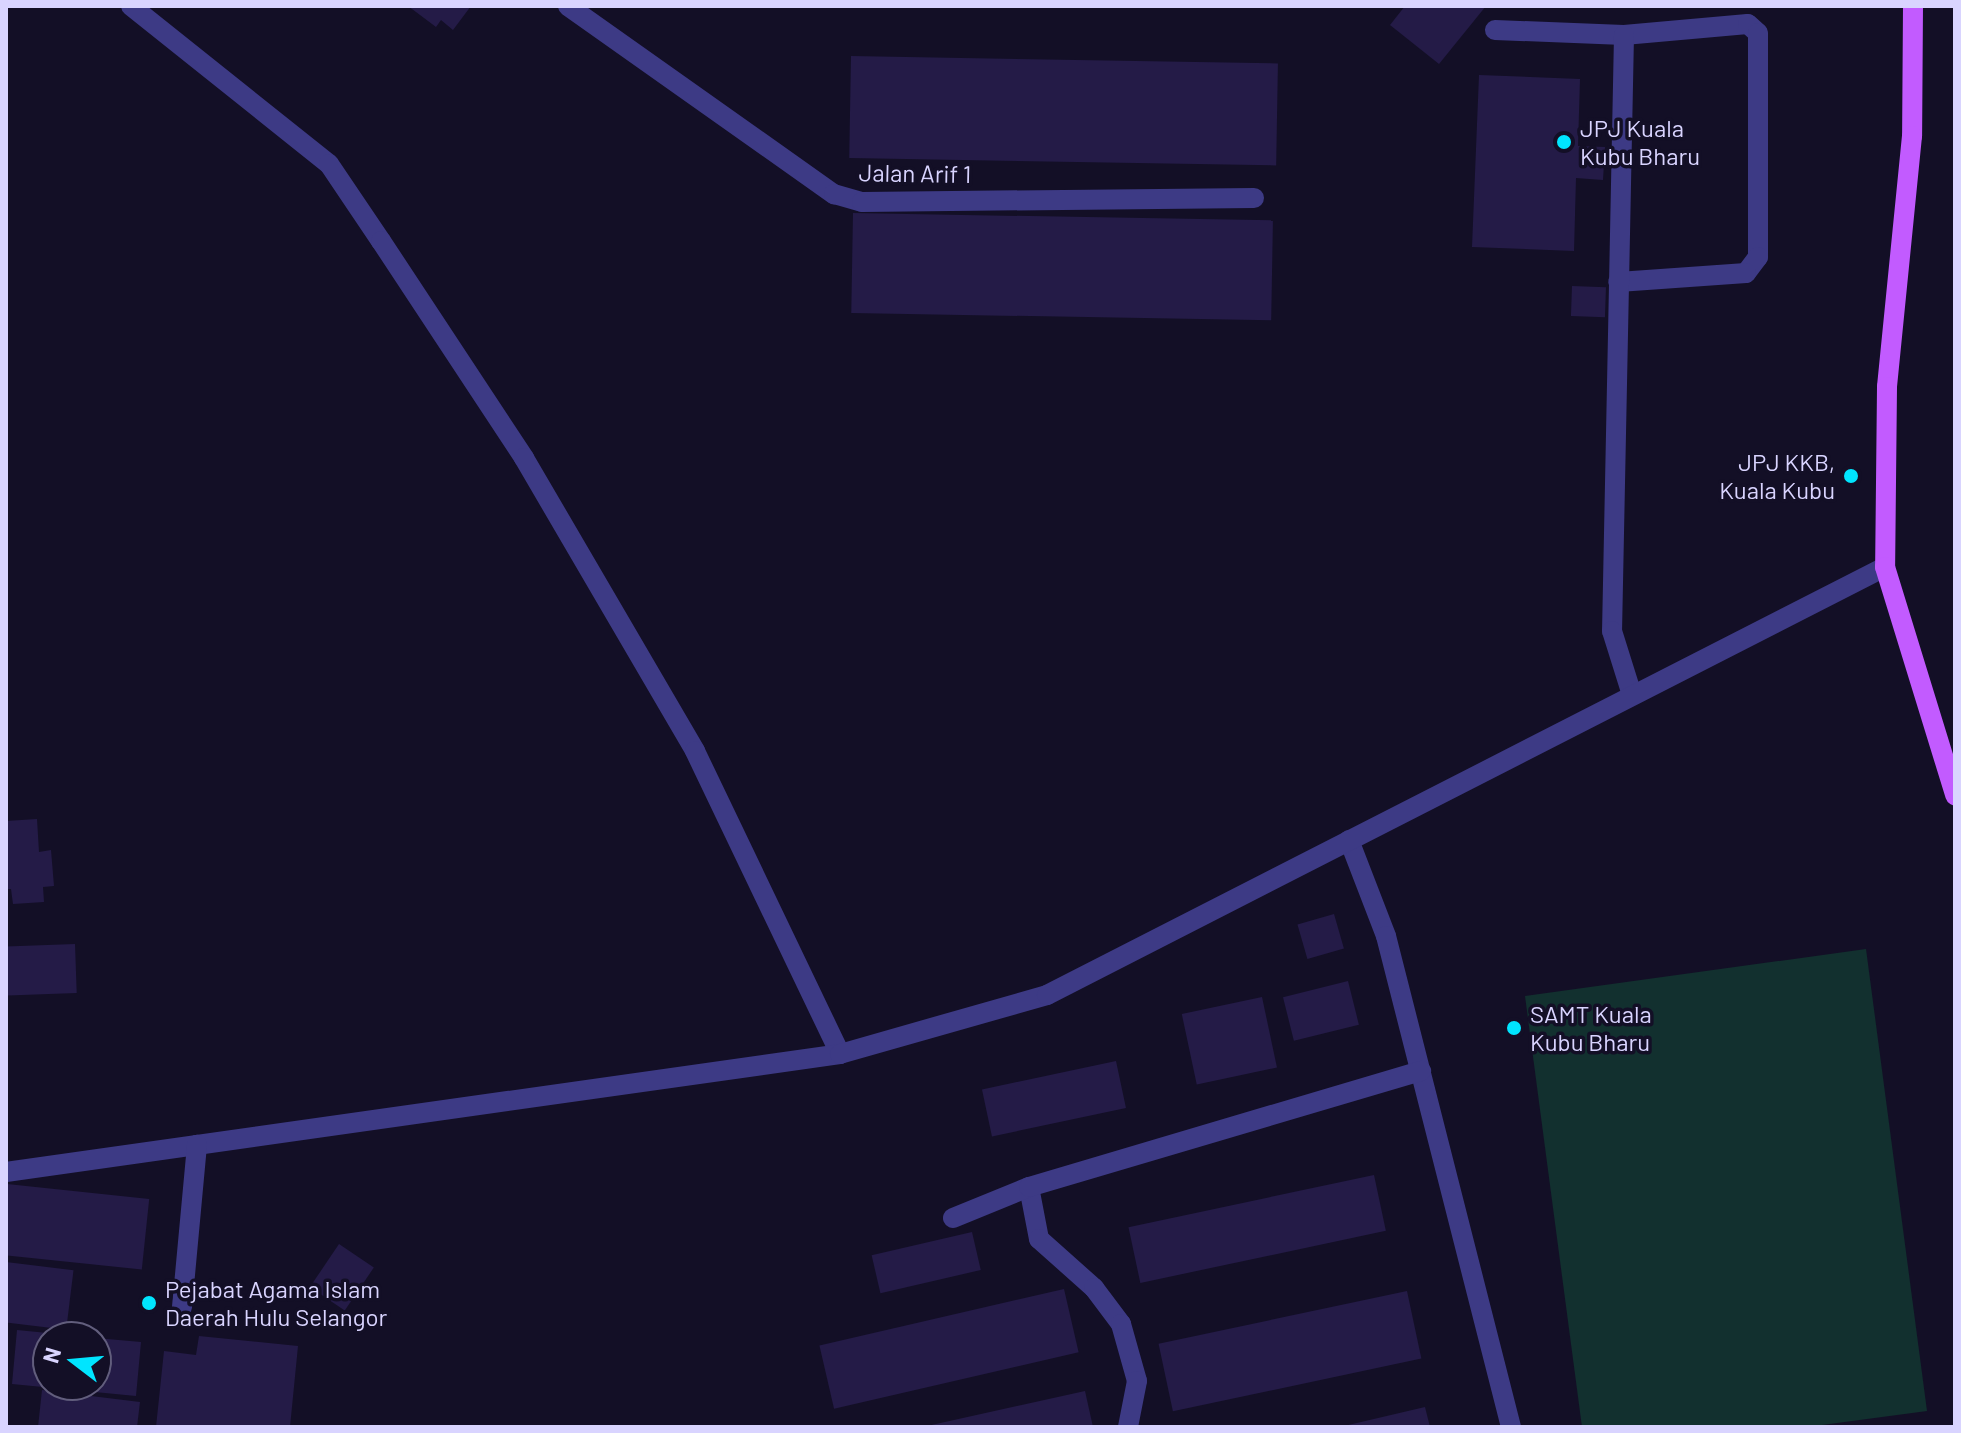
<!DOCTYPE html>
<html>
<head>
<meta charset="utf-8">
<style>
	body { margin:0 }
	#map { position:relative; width:1961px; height:1433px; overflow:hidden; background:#130f26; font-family:Barlow,sans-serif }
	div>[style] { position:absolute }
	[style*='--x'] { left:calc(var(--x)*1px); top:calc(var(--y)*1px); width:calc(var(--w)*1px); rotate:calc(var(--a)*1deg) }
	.green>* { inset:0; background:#12302f }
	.building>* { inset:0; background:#241b47; transform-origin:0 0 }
	.minor>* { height:20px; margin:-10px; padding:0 10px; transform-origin:10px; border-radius:10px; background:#3d3a85 }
	.major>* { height:20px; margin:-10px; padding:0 10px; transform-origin:10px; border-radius:10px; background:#c25bff }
	.dots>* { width:22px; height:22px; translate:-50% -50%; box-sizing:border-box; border:4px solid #130f26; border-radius:50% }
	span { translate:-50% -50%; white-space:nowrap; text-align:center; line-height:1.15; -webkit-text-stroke:7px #130f26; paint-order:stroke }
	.poi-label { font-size:24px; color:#d9d4ff }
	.left { translate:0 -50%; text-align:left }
	.right { translate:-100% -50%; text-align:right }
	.street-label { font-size:24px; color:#d9d4ff }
	.frame { position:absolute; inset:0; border:8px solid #d9d4ff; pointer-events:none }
	.north { position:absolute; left:32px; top:1321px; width:80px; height:80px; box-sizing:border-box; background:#130f26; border:2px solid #625e7d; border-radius:50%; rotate:286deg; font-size:22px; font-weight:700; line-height:32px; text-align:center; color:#d9d4ff }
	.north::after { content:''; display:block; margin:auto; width:28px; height:36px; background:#00e5ff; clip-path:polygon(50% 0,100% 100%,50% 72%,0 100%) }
</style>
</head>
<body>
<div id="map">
	<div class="green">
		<div style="clip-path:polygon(1866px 949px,1927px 1411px,1807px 1427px,1582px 1427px,1525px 996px)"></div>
	</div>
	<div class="building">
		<div style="clip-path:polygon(408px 6px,471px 6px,453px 30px,441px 20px,436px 27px)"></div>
		<div style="clip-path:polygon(1405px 6px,1486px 6px,1439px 64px,1390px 25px)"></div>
		<div style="left:851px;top:56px;width:427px;height:102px;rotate:1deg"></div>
		<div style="clip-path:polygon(1479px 75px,1580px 79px,1578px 146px,1605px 147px,1603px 180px,1576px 178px,1574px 251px,1472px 247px)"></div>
		<div style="left:853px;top:213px;width:420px;height:100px;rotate:1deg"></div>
		<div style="left:1572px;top:286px;width:34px;height:30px;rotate:2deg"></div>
		<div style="clip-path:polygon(37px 819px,39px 852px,51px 850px,54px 886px,43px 887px,44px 902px,13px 904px,11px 889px,6px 889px,6px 821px)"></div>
		<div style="left:1334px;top:914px;width:36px;height:38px;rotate:74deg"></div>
		<div style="left:75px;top:944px;width:49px;height:69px;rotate:88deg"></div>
		<div style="left:1348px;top:981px;width:45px;height:67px;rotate:76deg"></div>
		<div style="left:1262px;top:997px;width:72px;height:82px;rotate:78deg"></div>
		<div style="left:1116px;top:1061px;width:48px;height:137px;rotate:78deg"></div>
		<div style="left:1374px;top:1175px;width:57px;height:251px;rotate:78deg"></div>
		<div style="left:7px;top:1184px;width:143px;height:71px;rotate:6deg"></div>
		<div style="left:972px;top:1232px;width:39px;height:103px;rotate:77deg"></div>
		<div style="left:339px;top:1244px;width:42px;height:52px;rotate:34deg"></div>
		<div style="left:6px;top:1262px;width:68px;height:60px;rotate:7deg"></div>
		<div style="left:1064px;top:1289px;width:65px;height:251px;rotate:77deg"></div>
		<div style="left:1407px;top:1291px;width:69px;height:254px;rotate:78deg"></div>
		<div style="clip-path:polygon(17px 1330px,68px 1335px,48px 1337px,48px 1385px,96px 1385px,96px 1338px,141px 1342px,136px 1396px,12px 1384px)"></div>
		<div style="clip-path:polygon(199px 1336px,298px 1346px,290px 1427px,156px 1427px,164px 1351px,196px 1355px)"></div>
		<div style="clip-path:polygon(42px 1390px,140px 1402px,137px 1427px,38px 1427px)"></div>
		<div style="clip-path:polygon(1085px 1391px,1093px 1427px,928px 1427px,927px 1426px)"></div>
		<div style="clip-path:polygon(1425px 1407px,1430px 1427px,1344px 1427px,1344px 1426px)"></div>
	</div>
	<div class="minor">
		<div style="--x:131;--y:6;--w:253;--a:38.6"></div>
		<div style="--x:329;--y:164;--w:93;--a:56"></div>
		<div style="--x:381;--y:241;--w:260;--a:56.6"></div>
		<div style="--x:524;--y:458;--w:339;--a:59.7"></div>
		<div style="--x:695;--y:751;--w:336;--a:64.4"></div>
		<div style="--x:568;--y:6;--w:326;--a:35.3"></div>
		<div style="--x:834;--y:194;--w:29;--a:16"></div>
		<div style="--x:862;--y:202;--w:392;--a:-0.6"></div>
		<div style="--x:1495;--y:30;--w:129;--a:2.2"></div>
		<div style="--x:1624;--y:35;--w:124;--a:-5.1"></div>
		<div style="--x:1748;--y:24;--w:13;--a:42"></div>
		<div style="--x:1758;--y:33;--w:224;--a:90"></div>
		<div style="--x:1758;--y:257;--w:20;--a:127"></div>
		<div style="--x:1746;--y:273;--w:128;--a:176"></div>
		<div style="--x:1624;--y:35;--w:596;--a:91.15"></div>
		<div style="--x:1612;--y:631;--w:67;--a:72.6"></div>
		<div style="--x:1349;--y:840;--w:103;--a:68.9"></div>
		<div style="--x:1386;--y:936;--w:507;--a:75.72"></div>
		<div style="--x:6;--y:1172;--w:842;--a:-8.05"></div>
		<div style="--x:840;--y:1054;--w:215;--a:-15.9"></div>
		<div style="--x:1047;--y:995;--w:941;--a:-27.06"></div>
		<div style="--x:1029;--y:1187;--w:53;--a:79.1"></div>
		<div style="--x:1039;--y:1239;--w:74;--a:41.7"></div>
		<div style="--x:1094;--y:1288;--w:45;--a:53.1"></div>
		<div style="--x:1121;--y:1324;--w:59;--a:74.3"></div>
		<div style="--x:1137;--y:1381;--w:47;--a:101.1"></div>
		<div style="--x:953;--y:1218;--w:82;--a:-22.2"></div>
		<div style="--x:1029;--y:1187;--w:409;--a:-16.5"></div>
		<div style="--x:182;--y:1307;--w:163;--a:-84.7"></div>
	</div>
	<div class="major">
		<div style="--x:1913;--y:6;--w:130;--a:90.4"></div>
		<div style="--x:1912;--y:136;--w:252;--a:95.7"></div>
		<div style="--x:1887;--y:387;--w:180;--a:90.6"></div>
		<div style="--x:1885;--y:567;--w:239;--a:72.9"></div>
	</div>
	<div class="dots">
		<div style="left:1564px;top:142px;background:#00e5ff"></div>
		<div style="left:1851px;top:476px;background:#00e5ff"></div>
		<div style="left:1514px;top:1028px;background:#00e5ff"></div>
		<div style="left:149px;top:1303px;background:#00e5ff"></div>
	</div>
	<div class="poi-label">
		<span class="left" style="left:1580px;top:142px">JPJ Kuala<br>Kubu Bharu</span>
		<span class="right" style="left:1835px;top:476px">JPJ KKB,<br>Kuala Kubu</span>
		<span class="left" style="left:1530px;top:1028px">SAMT Kuala<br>Kubu Bharu</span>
		<span class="left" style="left:165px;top:1303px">Pejabat Agama Islam<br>Daerah Hulu Selangor</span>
	</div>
	<div class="street-label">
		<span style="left:915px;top:173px;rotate:1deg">Jalan Arif 1</span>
	</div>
	<div class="frame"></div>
	<div class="north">N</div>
</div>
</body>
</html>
